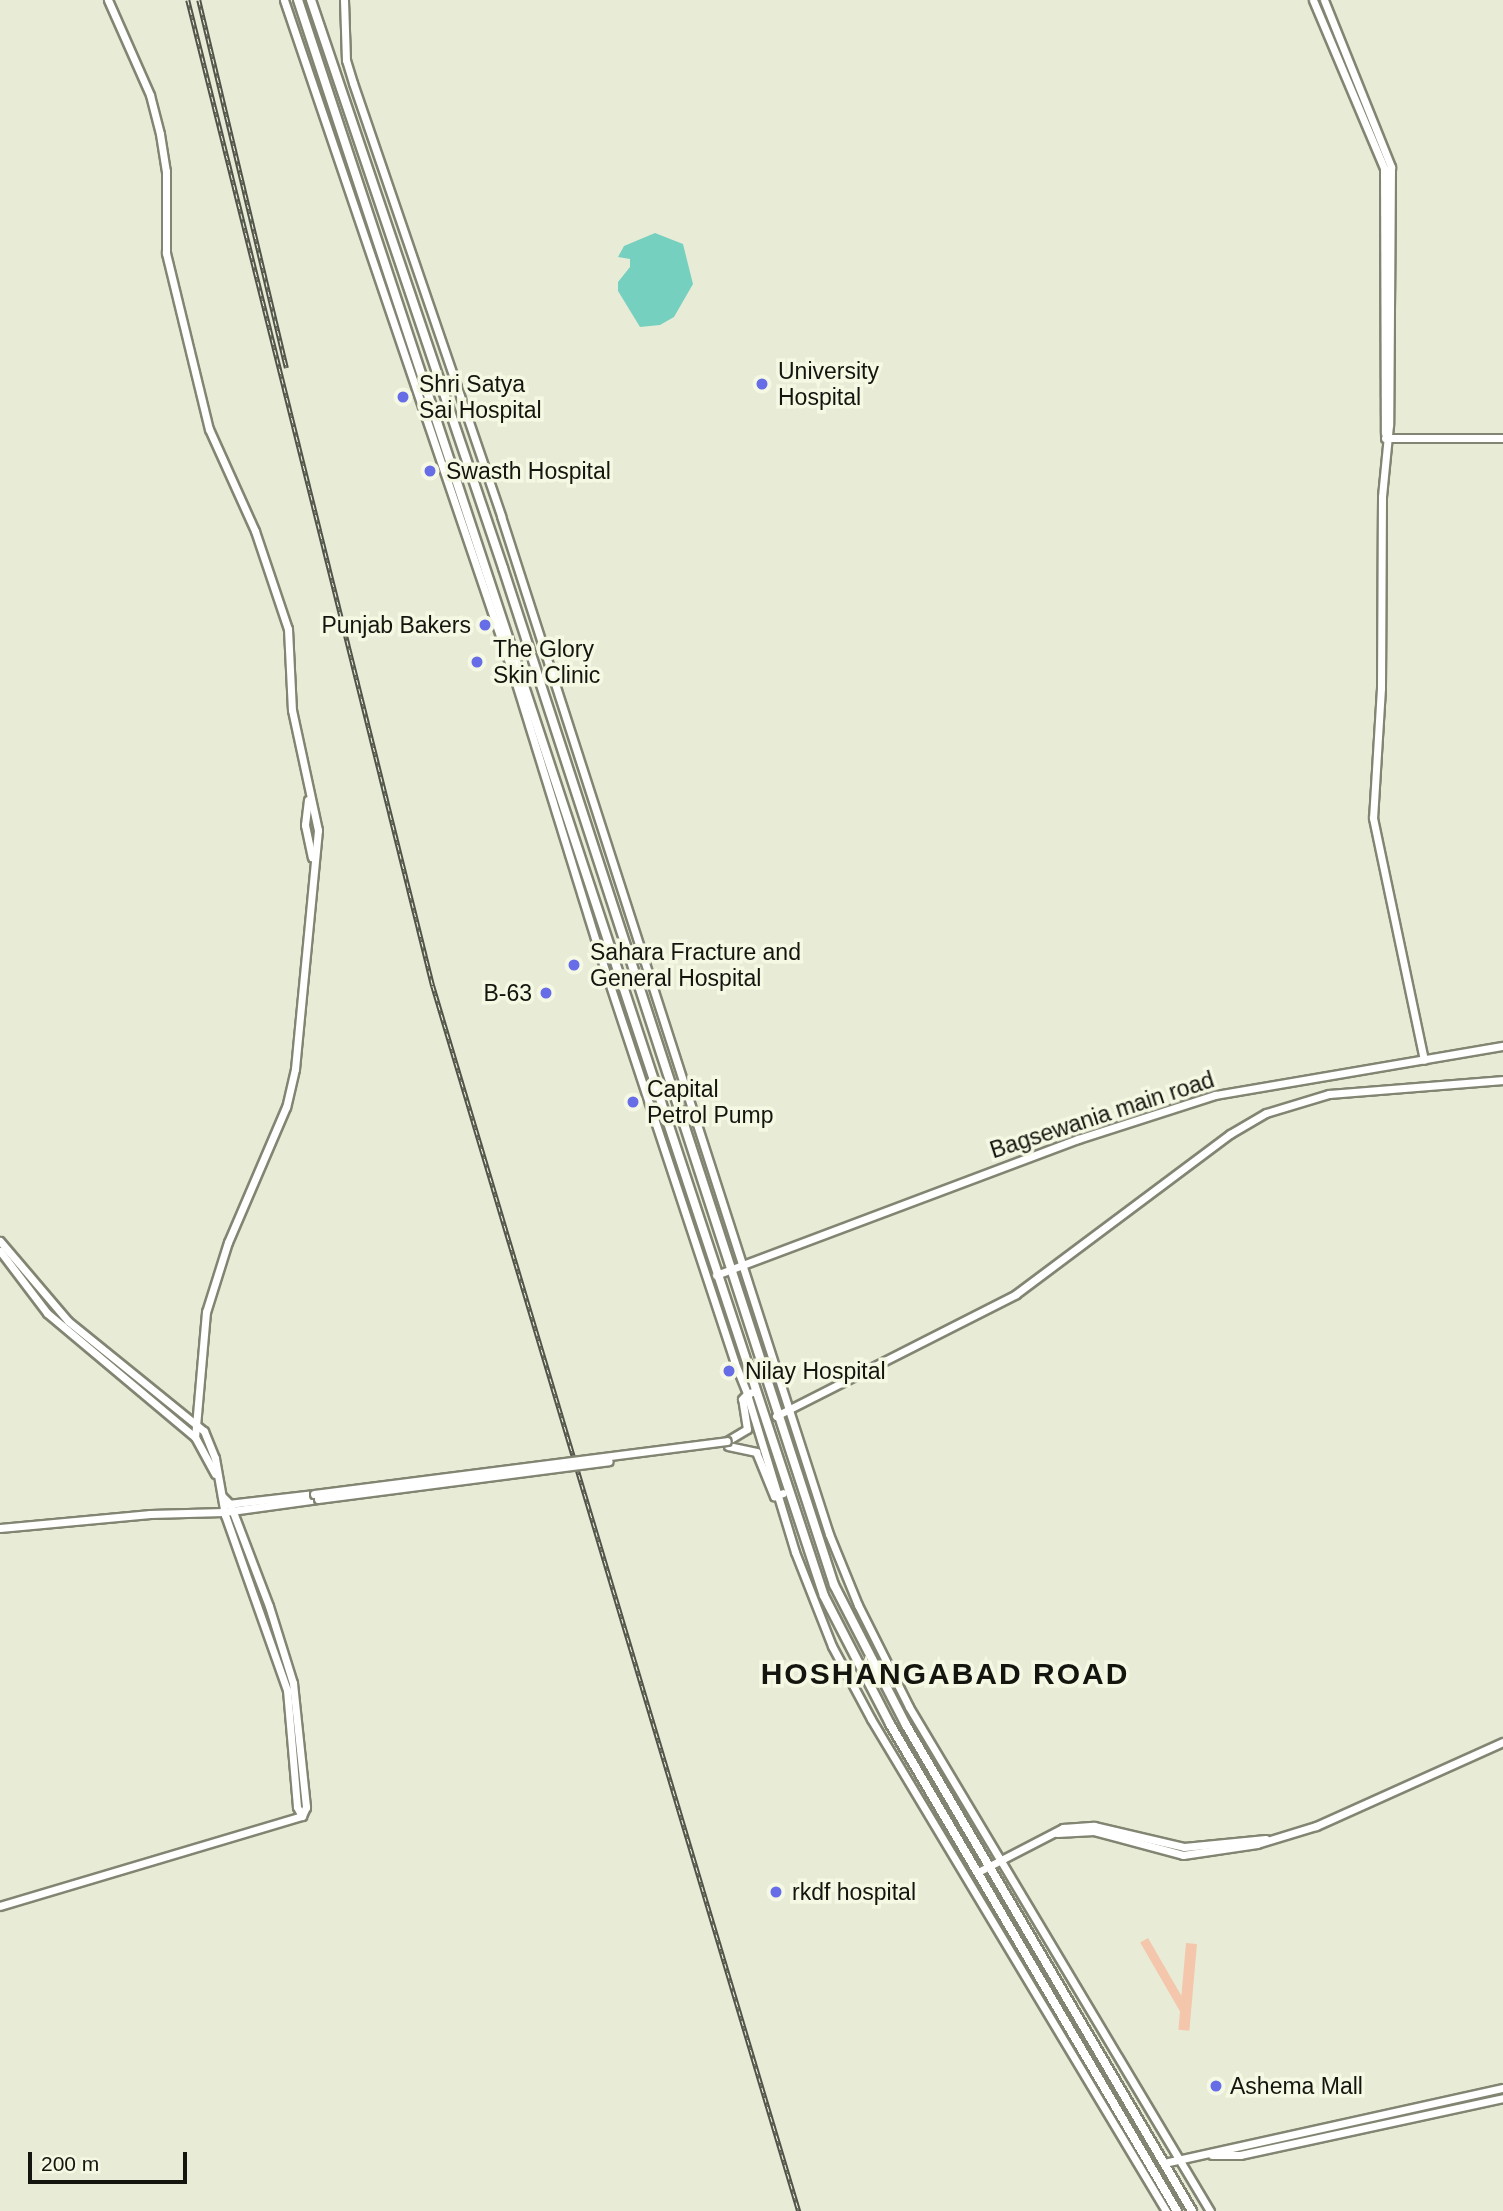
<!DOCTYPE html>
<html>
<head>
<meta charset="utf-8">
<style>
	body { margin:0 }
	#map { position:relative; width:1503px; height:2211px; overflow:hidden; background:#e8ecd7; font-family:Arial,sans-serif }
	div>[style] { position:absolute }
	[style*='--x'] { left:calc(var(--x)*1px); top:calc(var(--y)*1px); width:calc(var(--w)*1px); rotate:calc(var(--a)*1deg) }
	.green>* { inset:0; background:#f4c6ab; transform-origin:0 0 }
	.water>* { inset:0; background:#76d0bf }
	.roads { filter:drop-shadow(2px 0 #818572) drop-shadow(-2px 0 #818572) drop-shadow(0 2px #818572) drop-shadow(0 -2px #818572) }
	.secondary>* { height:7px; margin:-3.5px; padding:0 3.5px; transform-origin:3.5px; border-radius:3.5px; background:#fff }
	.primary>* { height:8px; margin:-4px; padding:0 4px; transform-origin:4px; border-radius:4px; background:#fff }
	.rail>* { height:4.5px; margin-top:-2.25px; transform-origin:0; background:repeating-linear-gradient(90deg,#f5f9e4 0 5px,#515449 0 10px); box-sizing:border-box; border-block:2px solid #515449 }
	.bridges { filter:drop-shadow(2px 0 #818572) drop-shadow(-2px 0 #818572) drop-shadow(0 2px #818572) drop-shadow(0 -2px #818572) }
	.secondary-bridge>* { height:7px; margin:-3.5px; padding:0 3.5px; transform-origin:3.5px; border-radius:3.5px; background:#fff }
	.dots>* { width:19px; height:19px; translate:-50% -50%; box-sizing:border-box; border:4px solid #f5f9e4; border-radius:50% }
	span { translate:-50% -50%; white-space:nowrap; text-align:center; line-height:1.15; -webkit-text-stroke:7px #f5f9e4; paint-order:stroke }
	.poi-label { font-size:23px; color:#13150e }
	.left { translate:0 -50%; text-align:left }
	.right { translate:-100% -50%; text-align:right }
	.street-label { font-size:23px; color:#13150e }
	.district-label { font-size:30px; color:#13150e; font-weight:700; letter-spacing:2px }
	.scale { position:absolute; left:28px; top:2152px; width:159px; height:32px; box-sizing:border-box; border:4px solid #13150e; border-top:0; padding-left:9px; font-size:21px; line-height:24px; white-space:nowrap; color:#13150e; -webkit-text-stroke:5px #f5f9e4; paint-order:stroke }
</style>
</head>
<body>
<div id="map">
	<div class="green">
		<div style="left:1148px;top:1938px;width:80px;height:9px;rotate:60deg"></div>
		<div style="left:1186px;top:1943px;width:11px;height:87px;rotate:5deg"></div>
	</div>
	<div class="water">
		<div style="clip-path:polygon(655px 233px,683px 244px,693px 284px,674px 317px,660px 325px,640px 327px,618px 291px,618px 282px,630px 267px,630px 259px,618px 257px,624px 246px)"></div>
	</div>
	<div class="roads">
		<div class="secondary">
			<div style="--x:108;--y:0;--w:104;--a:66.1"></div>
			<div style="--x:150;--y:95;--w:40;--a:75.6"></div>
			<div style="--x:160;--y:134;--w:37;--a:81"></div>
			<div style="--x:166;--y:171;--w:82;--a:90"></div>
			<div style="--x:166;--y:253;--w:181;--a:76.3"></div>
			<div style="--x:209;--y:429;--w:112;--a:65.7"></div>
			<div style="--x:255;--y:531;--w:103;--a:71.4"></div>
			<div style="--x:288;--y:629;--w:81;--a:87.2"></div>
			<div style="--x:292;--y:710;--w:123;--a:77.8"></div>
			<div style="--x:318;--y:830;--w:240;--a:95.5"></div>
			<div style="--x:295;--y:1069;--w:39;--a:103"></div>
			<div style="--x:286;--y:1107;--w:147;--a:113.2"></div>
			<div style="--x:228;--y:1242;--w:73;--a:107.4"></div>
			<div style="--x:206;--y:1312;--w:125;--a:95"></div>
			<div style="--x:284;--y:0;--w:718;--a:71.24"></div>
			<div style="--x:515;--y:680;--w:288;--a:72.8"></div>
			<div style="--x:600;--y:955;--w:428;--a:71.7"></div>
			<div style="--x:734;--y:1361;--w:35;--a:68"></div>
			<div style="--x:747;--y:1394;--w:9;--a:-21"></div>
			<div style="--x:344;--y:0;--w:60;--a:88.1"></div>
			<div style="--x:346;--y:60;--w:24;--a:73"></div>
			<div style="--x:353;--y:83;--w:458;--a:71.1"></div>
			<div style="--x:501;--y:516;--w:1070;--a:72.14"></div>
			<div style="--x:829;--y:1534;--w:77;--a:67.8"></div>
			<div style="--x:858;--y:1605;--w:114;--a:63.4"></div>
			<div style="--x:909;--y:1707;--w:587;--a:59.15"></div>
			<div style="--x:1313;--y:0;--w:182;--a:67.1"></div>
			<div style="--x:1384;--y:168;--w:265;--a:89.8"></div>
			<div style="--x:1324;--y:0;--w:180;--a:68.1"></div>
			<div style="--x:1391;--y:167;--w:258;--a:90.4"></div>
			<div style="--x:1389;--y:425;--w:72;--a:95.6"></div>
			<div style="--x:1382;--y:497;--w:191;--a:90.3"></div>
			<div style="--x:1381;--y:688;--w:130;--a:93.5"></div>
			<div style="--x:1373;--y:818;--w:247;--a:78.1"></div>
			<div style="--x:1385;--y:438;--w:118;--a:0"></div>
			<div style="--x:308;--y:800;--w:25;--a:97"></div>
			<div style="--x:305;--y:825;--w:33;--a:78"></div>
			<div style="--x:0;--y:1241;--w:105;--a:49.6"></div>
			<div style="--x:68;--y:1321;--w:175;--a:39"></div>
			<div style="--x:204;--y:1431;--w:29;--a:68"></div>
			<div style="--x:215;--y:1458;--w:58;--a:80"></div>
			<div style="--x:225;--y:1515;--w:186;--a:70.5"></div>
			<div style="--x:287;--y:1690;--w:117;--a:85.1"></div>
			<div style="--x:297;--y:1807;--w:10;--a:61"></div>
			<div style="--x:0;--y:1251;--w:78;--a:52.8"></div>
			<div style="--x:47;--y:1313;--w:193;--a:40"></div>
			<div style="--x:195;--y:1437;--w:42;--a:61.6"></div>
			<div style="--x:716;--y:1275;--w:387;--a:-20.6"></div>
			<div style="--x:1078;--y:1139;--w:144;--a:-17.8"></div>
			<div style="--x:1215;--y:1095;--w:292;--a:-9.7"></div>
			<div style="--x:747;--y:1394;--w:165;--a:73.1"></div>
			<div style="--x:795;--y:1552;--w:101;--a:68.5"></div>
			<div style="--x:832;--y:1646;--w:83;--a:61.9"></div>
			<div style="--x:871;--y:1719;--w:574;--a:59.05"></div>
			<div style="--x:776;--y:1416;--w:269;--a:-26.9"></div>
			<div style="--x:1016;--y:1294;--w:267;--a:-36.8"></div>
			<div style="--x:1230;--y:1134;--w:42;--a:-30.3"></div>
			<div style="--x:1266;--y:1113;--w:66;--a:-16.8"></div>
			<div style="--x:1329;--y:1094;--w:175;--a:-4.6"></div>
			<div style="--x:727;--y:1441;--w:23;--a:-31"></div>
			<div style="--x:747;--y:1429;--w:30;--a:-99"></div>
			<div style="--x:742;--y:1399;--w:7;--a:-45"></div>
			<div style="--x:728;--y:1446;--w:29;--a:12"></div>
			<div style="--x:756;--y:1452;--w:48;--a:67.8"></div>
			<div style="--x:774;--y:1496;--w:9;--a:-18"></div>
			<div style="--x:222;--y:1496;--w:11;--a:45"></div>
			<div style="--x:230;--y:1504;--w:109;--a:69.1"></div>
			<div style="--x:269;--y:1606;--w:81;--a:72.7"></div>
			<div style="--x:293;--y:1683;--w:125;--a:84"></div>
			<div style="--x:306;--y:1807;--w:10;--a:114"></div>
			<div style="--x:228;--y:1504;--w:87;--a:-6.6"></div>
			<div style="--x:0;--y:1528;--w:151;--a:-5.3"></div>
			<div style="--x:150;--y:1514;--w:74;--a:-1.5"></div>
			<div style="--x:224;--y:1512;--w:95;--a:-7.9"></div>
			<div style="--x:1057;--y:1833;--w:37;--a:-3"></div>
			<div style="--x:1094;--y:1831;--w:92;--a:15.1"></div>
			<div style="--x:1183;--y:1855;--w:75;--a:-8.5"></div>
			<div style="--x:1257;--y:1844;--w:62;--a:-17"></div>
			<div style="--x:1316;--y:1826;--w:205;--a:-24.2"></div>
			<div style="--x:978;--y:1872;--w:96;--a:-27.4"></div>
			<div style="--x:1063;--y:1828;--w:31;--a:-4"></div>
			<div style="--x:1094;--y:1826;--w:92;--a:13.1"></div>
			<div style="--x:1184;--y:1847;--w:82;--a:-5.6"></div>
			<div style="--x:0;--y:1906;--w:315;--a:-16.6"></div>
			<div style="--x:1212;--y:2155;--w:28;--a:0"></div>
			<div style="--x:1240;--y:2155;--w:269;--a:-12.2"></div>
			<div style="--x:1164;--y:2163;--w:347;--a:-12.5"></div>
		</div>
		<div class="primary">
			<div style="--x:298;--y:0;--w:1680;--a:71.76"></div>
			<div style="--x:824;--y:1596;--w:144;--a:62.7"></div>
			<div style="--x:890;--y:1724;--w:565;--a:59.49"></div>
			<div style="--x:311;--y:0;--w:600;--a:71.32"></div>
			<div style="--x:503;--y:568;--w:1070;--a:71.97"></div>
			<div style="--x:834;--y:1585;--w:157;--a:62.8"></div>
			<div style="--x:906;--y:1725;--w:564;--a:59.52"></div>
		</div>
	</div>
	<div class="rail">
		<div style="--x:188;--y:0;--w:1016;--a:76.05"></div>
		<div style="--x:433;--y:986;--w:1279;--a:73.37"></div>
		<div style="--x:199;--y:0;--w:378;--a:76.6"></div>
	</div>
	<div class="bridges">
		<div class="secondary-bridge">
			<div style="--x:314;--y:1494;--w:416;--a:-7.3"></div>
			<div style="--x:318;--y:1499;--w:293;--a:-7.4"></div>
		</div>
	</div>
	<div class="dots">
		<div style="left:762px;top:384px;background:#666de6"></div>
		<div style="left:403px;top:397px;background:#666de6"></div>
		<div style="left:430px;top:471px;background:#666de6"></div>
		<div style="left:485px;top:625px;background:#666de6"></div>
		<div style="left:477px;top:662px;background:#666de6"></div>
		<div style="left:574px;top:965px;background:#666de6"></div>
		<div style="left:546px;top:993px;background:#666de6"></div>
		<div style="left:633px;top:1102px;background:#666de6"></div>
		<div style="left:729px;top:1371px;background:#666de6"></div>
		<div style="left:776px;top:1892px;background:#666de6"></div>
		<div style="left:1216px;top:2086px;background:#666de6"></div>
	</div>
	<div class="poi-label">
		<span class="left" style="left:778px;top:384px">University<br>Hospital</span>
		<span class="left" style="left:419px;top:397px">Shri Satya<br>Sai Hospital</span>
		<span class="left" style="left:446px;top:471px">Swasth Hospital</span>
		<span class="right" style="left:471px;top:625px">Punjab Bakers</span>
		<span class="left" style="left:493px;top:662px">The Glory<br>Skin Clinic</span>
		<span class="left" style="left:590px;top:965px">Sahara Fracture and<br>General Hospital</span>
		<span class="right" style="left:532px;top:993px">B-63</span>
		<span class="left" style="left:647px;top:1102px">Capital<br>Petrol Pump</span>
		<span class="left" style="left:745px;top:1371px">Nilay Hospital</span>
		<span class="left" style="left:792px;top:1892px">rkdf hospital</span>
		<span class="left" style="left:1230px;top:2086px">Ashema Mall</span>
	</div>
	<div class="street-label">
		<span style="left:1102px;top:1115px;rotate:-18deg">Bagsewania main road</span>
	</div>
	<div class="district-label">
		<span style="left:945px;top:1674px">HOSHANGABAD ROAD</span>
	</div>
	<div class="scale">200 m</div>
</div>
</body>
</html>
